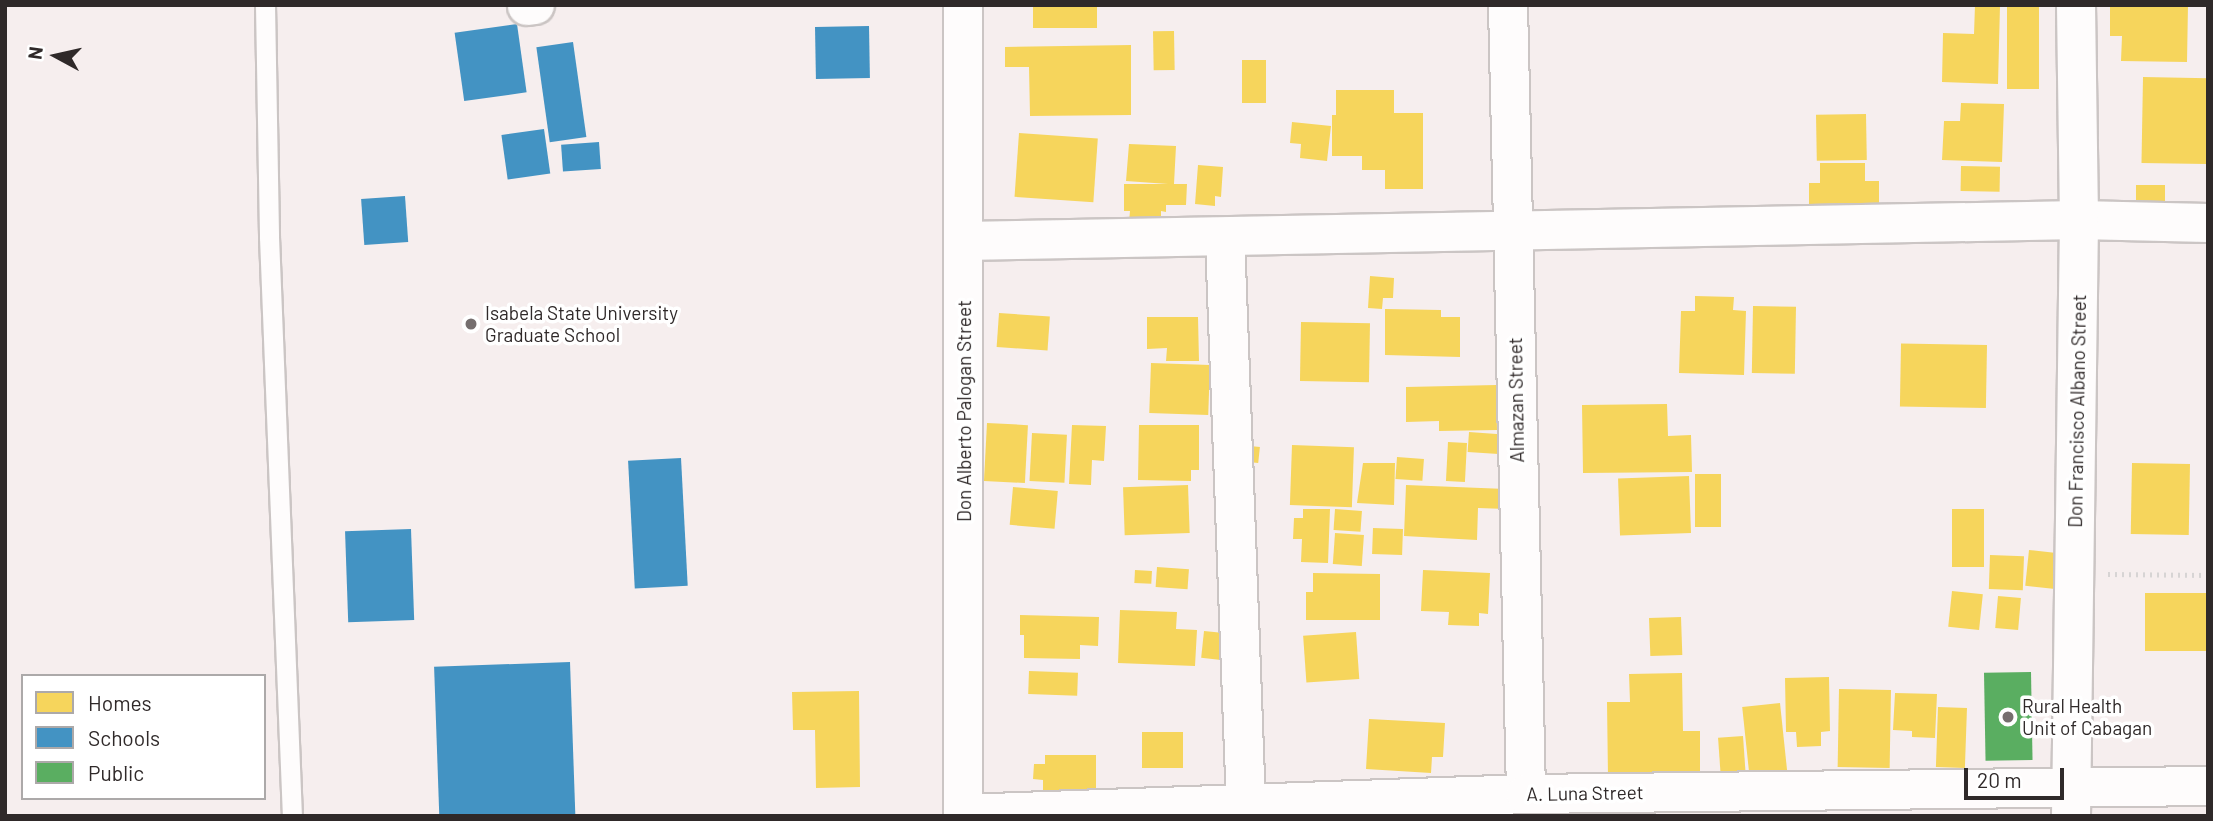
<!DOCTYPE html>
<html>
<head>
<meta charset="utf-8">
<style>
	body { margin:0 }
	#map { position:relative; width:2213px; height:821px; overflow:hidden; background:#f6eeee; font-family:Barlow,sans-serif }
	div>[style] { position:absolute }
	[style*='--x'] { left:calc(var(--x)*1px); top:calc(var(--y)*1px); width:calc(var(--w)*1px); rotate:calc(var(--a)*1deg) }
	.homes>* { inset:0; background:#f6d55c; transform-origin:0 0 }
	.schools>* { inset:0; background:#4393c3; transform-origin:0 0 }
	.public>* { inset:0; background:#5aae61; transform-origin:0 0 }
	.path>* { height:4.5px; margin-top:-2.25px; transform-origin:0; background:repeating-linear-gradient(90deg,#d7d4d4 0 2px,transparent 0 7px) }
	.roads { filter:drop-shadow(2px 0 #cbc5c4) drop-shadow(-2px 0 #cbc5c4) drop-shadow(0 2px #cbc5c4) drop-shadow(0 -2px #cbc5c4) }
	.service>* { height:19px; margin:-9.5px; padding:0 9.5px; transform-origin:9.5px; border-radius:9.5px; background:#fefcfc }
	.minor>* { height:38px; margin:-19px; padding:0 19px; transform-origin:19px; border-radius:19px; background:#fefcfc }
	.tertiary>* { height:38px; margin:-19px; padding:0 19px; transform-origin:19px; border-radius:19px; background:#fefcfc }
	.dots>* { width:19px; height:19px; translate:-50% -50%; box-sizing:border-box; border:4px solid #fff; border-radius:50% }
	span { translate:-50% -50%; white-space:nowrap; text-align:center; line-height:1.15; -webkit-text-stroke:7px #fff; paint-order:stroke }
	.poi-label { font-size:19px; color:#2f2929 }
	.left { translate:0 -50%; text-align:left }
	.street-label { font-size:19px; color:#2f2929 }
	.frame { position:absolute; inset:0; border:7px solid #2f2929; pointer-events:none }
	.legend { position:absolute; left:21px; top:674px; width:245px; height:126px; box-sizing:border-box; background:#fff; border:2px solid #aca9a9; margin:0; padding:9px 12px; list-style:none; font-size:21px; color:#2f2929 }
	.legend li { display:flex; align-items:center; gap:14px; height:35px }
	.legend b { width:35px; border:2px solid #aca9a9 }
	.north { position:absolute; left:21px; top:21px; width:70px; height:70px; -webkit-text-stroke:5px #fff; paint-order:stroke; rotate:278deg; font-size:19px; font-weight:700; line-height:28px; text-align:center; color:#2f2929 }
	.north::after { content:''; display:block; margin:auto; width:24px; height:32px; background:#2f2929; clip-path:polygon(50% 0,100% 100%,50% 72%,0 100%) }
	.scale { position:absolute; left:1964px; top:768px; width:100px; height:32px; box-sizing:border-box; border:4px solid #2f2929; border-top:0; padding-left:9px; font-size:21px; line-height:24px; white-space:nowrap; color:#2f2929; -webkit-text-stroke:5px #fff; paint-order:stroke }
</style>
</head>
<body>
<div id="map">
	<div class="homes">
		<div style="left:1033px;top:5px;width:64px;height:23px"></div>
		<div style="clip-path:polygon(1975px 5px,2000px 6px,1998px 84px,1942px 82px,1943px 33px,1974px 34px)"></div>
		<div style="left:2007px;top:5px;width:32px;height:84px"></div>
		<div style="clip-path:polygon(2110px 5px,2188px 5px,2187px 62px,2121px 61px,2122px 36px,2110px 36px)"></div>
		<div style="left:1174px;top:31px;width:39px;height:21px;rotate:89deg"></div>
		<div style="clip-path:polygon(1131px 45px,1131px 115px,1030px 116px,1029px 67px,1005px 67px,1005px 47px)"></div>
		<div style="left:1242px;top:60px;width:24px;height:43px"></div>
		<div style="left:2143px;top:77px;width:65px;height:86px;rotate:1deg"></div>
		<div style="clip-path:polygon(1336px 90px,1394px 90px,1394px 113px,1423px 113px,1423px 189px,1385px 189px,1385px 170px,1362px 170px,1362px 156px,1332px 156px,1332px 115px,1336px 115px)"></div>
		<div style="clip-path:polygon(1961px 103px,2004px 104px,2002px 162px,1942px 160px,1944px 121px,1960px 121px)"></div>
		<div style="left:1866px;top:114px;width:46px;height:50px;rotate:89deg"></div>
		<div style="clip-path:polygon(1292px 122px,1331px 126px,1327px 161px,1300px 158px,1301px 144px,1290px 143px)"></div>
		<div style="left:1019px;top:133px;width:79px;height:64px;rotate:4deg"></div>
		<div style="clip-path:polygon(1129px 144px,1176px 146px,1174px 184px,1187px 184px,1186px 205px,1166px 205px,1166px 212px,1161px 211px,1161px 223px,1129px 222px,1130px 211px,1124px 211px,1124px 184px,1168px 184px,1126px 181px)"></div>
		<div style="clip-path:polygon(1820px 163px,1865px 163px,1865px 181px,1879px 181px,1879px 206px,1809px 222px,1809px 183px,1820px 183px)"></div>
		<div style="clip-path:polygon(1198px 165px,1223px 167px,1221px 197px,1215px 196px,1215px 206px,1195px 204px)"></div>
		<div style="left:1961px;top:166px;width:39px;height:25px;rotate:1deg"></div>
		<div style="left:2136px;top:185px;width:29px;height:19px"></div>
		<div style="clip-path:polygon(1370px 276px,1394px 278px,1393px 298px,1383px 298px,1382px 309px,1368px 308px)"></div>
		<div style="clip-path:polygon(1695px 296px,1734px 297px,1733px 310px,1746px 311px,1744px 375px,1679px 373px,1681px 311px,1695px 311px)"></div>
		<div style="left:1753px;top:306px;width:43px;height:67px;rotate:1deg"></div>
		<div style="clip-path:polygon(1385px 309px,1441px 310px,1441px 317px,1460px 317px,1460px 357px,1385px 355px)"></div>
		<div style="left:999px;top:313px;width:51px;height:34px;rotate:4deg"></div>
		<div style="clip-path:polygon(1147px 317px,1198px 317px,1199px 361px,1166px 361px,1167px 348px,1147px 349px)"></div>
		<div style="left:1301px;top:322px;width:69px;height:59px;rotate:1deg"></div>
		<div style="left:1987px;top:345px;width:63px;height:86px;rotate:91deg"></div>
		<div style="left:1151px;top:363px;width:59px;height:50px;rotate:2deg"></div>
		<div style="clip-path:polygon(1496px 385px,1497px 430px,1439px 431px,1439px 421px,1406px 422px,1406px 387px)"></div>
		<div style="clip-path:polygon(1667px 404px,1668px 436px,1691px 435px,1692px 472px,1583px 473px,1582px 405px)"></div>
		<div style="left:987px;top:423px;width:41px;height:58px;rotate:3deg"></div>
		<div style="clip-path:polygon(1072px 425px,1106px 426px,1104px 461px,1092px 460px,1091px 485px,1069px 484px)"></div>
		<div style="clip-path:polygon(1139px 425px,1199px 425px,1199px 470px,1191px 470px,1191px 481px,1138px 480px)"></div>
		<div style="left:1469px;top:432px;width:31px;height:20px;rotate:4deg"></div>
		<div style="left:1032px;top:433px;width:35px;height:48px;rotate:3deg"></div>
		<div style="left:1448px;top:442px;width:19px;height:39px;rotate:3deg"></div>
		<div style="left:1240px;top:445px;width:20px;height:16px;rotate:6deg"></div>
		<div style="left:1292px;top:445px;width:62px;height:60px;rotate:2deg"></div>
		<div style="left:1397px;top:457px;width:27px;height:22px;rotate:4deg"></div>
		<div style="clip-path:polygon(1363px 463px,1395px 463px,1394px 505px,1357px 503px)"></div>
		<div style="left:2132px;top:463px;width:58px;height:71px;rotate:1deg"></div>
		<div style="left:1695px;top:474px;width:26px;height:53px"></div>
		<div style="left:1689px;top:476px;width:57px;height:71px;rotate:88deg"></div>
		<div style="left:1188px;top:485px;width:48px;height:65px;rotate:88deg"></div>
		<div style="clip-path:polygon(1406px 485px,1506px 489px,1506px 509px,1478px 508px,1477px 540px,1404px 536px)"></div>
		<div style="left:1013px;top:487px;width:45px;height:38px;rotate:5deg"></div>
		<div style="clip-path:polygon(1303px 509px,1330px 509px,1328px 563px,1301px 562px,1302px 539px,1293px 539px,1294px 518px,1303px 518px)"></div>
		<div style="left:1335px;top:509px;width:27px;height:21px;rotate:4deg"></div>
		<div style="left:1952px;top:509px;width:32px;height:58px"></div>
		<div style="left:1373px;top:528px;width:30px;height:26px;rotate:2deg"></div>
		<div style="left:1335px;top:533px;width:29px;height:31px;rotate:4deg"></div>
		<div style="left:2029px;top:550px;width:30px;height:36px;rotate:6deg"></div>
		<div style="left:1990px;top:555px;width:34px;height:34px;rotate:2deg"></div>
		<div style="left:1157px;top:567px;width:32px;height:20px;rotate:4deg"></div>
		<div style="left:1135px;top:570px;width:17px;height:13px;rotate:3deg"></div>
		<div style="clip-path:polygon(1423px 570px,1490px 573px,1488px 614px,1479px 613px,1479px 626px,1448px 625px,1449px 612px,1421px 611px)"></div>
		<div style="clip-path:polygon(1313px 573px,1380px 574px,1380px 620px,1306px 620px,1306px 592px,1313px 592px)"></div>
		<div style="left:1952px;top:591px;width:31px;height:36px;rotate:6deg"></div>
		<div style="left:2145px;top:593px;width:63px;height:58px"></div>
		<div style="left:1998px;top:596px;width:23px;height:32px;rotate:5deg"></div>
		<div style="clip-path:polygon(1120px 610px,1177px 612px,1176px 629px,1197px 630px,1195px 666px,1118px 663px)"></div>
		<div style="clip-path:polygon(1020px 615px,1099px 617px,1098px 646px,1080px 645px,1080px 659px,1024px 658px,1024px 635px,1020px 635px)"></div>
		<div style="left:1681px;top:617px;width:38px;height:32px;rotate:88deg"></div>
		<div style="left:1204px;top:631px;width:20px;height:27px;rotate:6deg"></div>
		<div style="left:1356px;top:632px;width:47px;height:53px;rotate:86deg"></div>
		<div style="left:1029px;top:671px;width:49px;height:23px;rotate:2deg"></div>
		<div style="clip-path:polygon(1682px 673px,1683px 731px,1700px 731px,1700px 776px,1608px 777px,1607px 702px,1630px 702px,1629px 674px)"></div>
		<div style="clip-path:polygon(1829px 677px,1830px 731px,1821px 732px,1821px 746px,1797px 747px,1796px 732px,1786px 732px,1785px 678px)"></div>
		<div style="left:1839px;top:689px;width:52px;height:78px;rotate:1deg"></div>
		<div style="clip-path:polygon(859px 691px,860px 787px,816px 788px,815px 730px,793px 730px,792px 692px)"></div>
		<div style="clip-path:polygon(1895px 693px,1937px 694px,1935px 738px,1912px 737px,1912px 731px,1893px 730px)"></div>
		<div style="left:1780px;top:703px;width:72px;height:38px;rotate:84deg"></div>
		<div style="left:1938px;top:707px;width:29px;height:60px;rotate:2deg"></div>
		<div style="clip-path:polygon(1369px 719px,1445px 723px,1443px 757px,1432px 757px,1431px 773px,1366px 769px)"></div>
		<div style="left:1142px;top:732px;width:41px;height:36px"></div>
		<div style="left:1743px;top:736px;width:41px;height:25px;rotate:86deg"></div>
		<div style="clip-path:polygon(1045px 755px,1096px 755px,1096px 792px,1043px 791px,1043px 780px,1033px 779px,1034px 764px,1045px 764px)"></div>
	</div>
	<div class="schools">
		<div style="left:517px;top:24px;width:69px;height:63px;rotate:82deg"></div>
		<div style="left:869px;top:26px;width:52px;height:54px;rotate:89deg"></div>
		<div style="left:573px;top:42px;width:96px;height:37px;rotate:82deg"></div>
		<div style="left:544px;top:129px;width:45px;height:43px;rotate:82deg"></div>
		<div style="left:599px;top:142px;width:27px;height:38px;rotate:86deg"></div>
		<div style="left:405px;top:196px;width:46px;height:44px;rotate:86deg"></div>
		<div style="left:681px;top:458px;width:128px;height:53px;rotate:87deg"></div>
		<div style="left:411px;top:529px;width:91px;height:66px;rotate:88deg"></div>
		<div style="left:570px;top:662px;width:154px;height:136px;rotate:88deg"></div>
	</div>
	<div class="public">
		<div style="left:2031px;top:672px;width:88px;height:47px;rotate:89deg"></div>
	</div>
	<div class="path">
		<div style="--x:2108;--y:574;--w:100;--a:0.6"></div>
	</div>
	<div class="roads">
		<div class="service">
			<div style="--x:265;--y:5;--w:232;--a:89"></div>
			<div style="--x:269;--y:237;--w:579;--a:87.73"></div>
		</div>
		<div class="minor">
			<div style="--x:1508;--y:5;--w:789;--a:88.69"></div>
			<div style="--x:527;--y:6;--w:8;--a:-7"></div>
			<div style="--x:1225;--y:238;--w:567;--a:87.88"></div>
			<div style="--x:964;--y:241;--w:1115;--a:-1.08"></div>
			<div style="--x:2079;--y:220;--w:129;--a:1.3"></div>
			<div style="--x:963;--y:814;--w:563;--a:-2.03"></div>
			<div style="--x:1526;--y:794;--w:682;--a:-0.67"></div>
			<div style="--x:963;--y:816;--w:811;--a:-90"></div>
		</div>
		<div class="tertiary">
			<div style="--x:2071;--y:816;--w:596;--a:-89.23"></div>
			<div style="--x:2079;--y:220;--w:215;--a:-90.8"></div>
		</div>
	</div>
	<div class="dots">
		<div style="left:471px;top:324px;background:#756e6e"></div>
		<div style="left:2008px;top:717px;background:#756e6e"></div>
	</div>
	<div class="poi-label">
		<span class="left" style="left:485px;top:324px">Isabela State University<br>Graduate School</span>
		<span class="left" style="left:2022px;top:717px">Rural Health<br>Unit of Cabagan</span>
	</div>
	<div class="street-label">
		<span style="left:1516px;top:400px;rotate:-91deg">Almazan Street</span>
		<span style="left:964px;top:411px;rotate:-90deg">Don Alberto Palogan Street</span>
		<span style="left:2077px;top:411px;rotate:-89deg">Don Francisco Albano Street</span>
		<span style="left:1585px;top:793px;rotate:-1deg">A. Luna Street</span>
	</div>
	<div class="frame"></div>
	<ul class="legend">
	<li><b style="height:19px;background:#f6d55c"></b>Homes</li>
	<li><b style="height:19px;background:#4393c3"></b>Schools</li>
	<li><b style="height:19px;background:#5aae61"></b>Public</li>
	</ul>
	<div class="north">N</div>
	<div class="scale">20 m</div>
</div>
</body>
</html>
